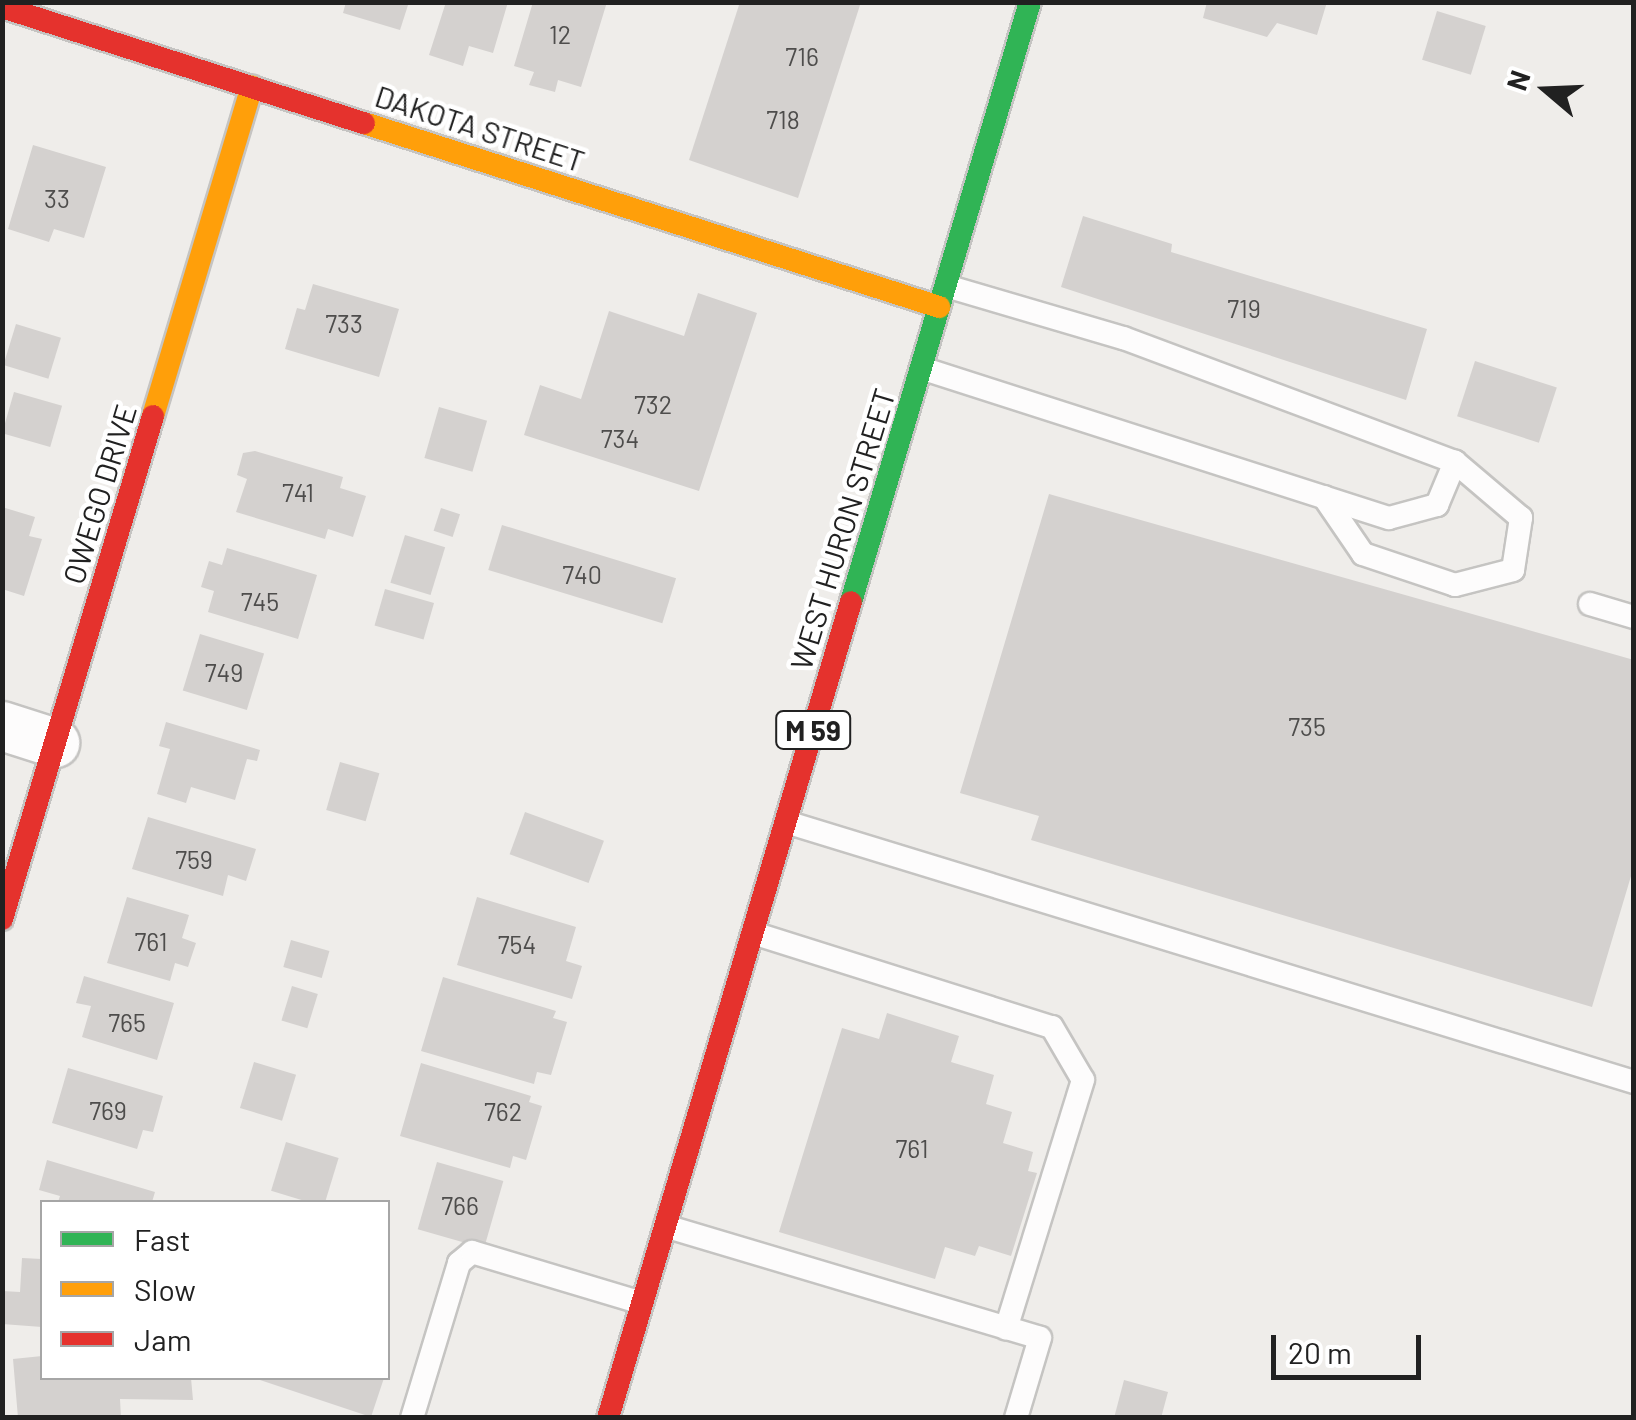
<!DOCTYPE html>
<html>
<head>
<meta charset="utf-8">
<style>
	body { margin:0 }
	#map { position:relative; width:1636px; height:1420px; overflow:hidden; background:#efedea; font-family:Barlow,sans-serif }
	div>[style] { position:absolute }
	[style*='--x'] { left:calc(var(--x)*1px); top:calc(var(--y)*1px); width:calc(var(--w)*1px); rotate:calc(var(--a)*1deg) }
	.building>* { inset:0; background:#d4d1cf; transform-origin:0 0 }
	.roads { filter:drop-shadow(2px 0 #c5c4c2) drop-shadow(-2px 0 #c5c4c2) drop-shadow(0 2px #c5c4c2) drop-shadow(0 -2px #c5c4c2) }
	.lane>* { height:22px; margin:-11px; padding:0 11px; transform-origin:11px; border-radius:11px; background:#fdfcfc }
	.street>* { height:48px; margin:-24px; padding:0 24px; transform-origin:24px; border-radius:24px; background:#fdfcfc }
	.fast>* { height:22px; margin:-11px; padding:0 11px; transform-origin:11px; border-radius:11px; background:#30b455 }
	.slow>* { height:22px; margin:-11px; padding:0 11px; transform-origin:11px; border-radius:11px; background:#ff9f0a }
	.jam>* { height:22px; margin:-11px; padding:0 11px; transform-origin:11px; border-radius:11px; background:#e5322d }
	span { translate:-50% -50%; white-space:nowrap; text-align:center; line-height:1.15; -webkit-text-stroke:9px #fff; paint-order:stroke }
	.number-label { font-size:25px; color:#4e4d4c }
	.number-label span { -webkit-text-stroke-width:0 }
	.shield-label span { padding:2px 8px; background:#fff; border:2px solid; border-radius:8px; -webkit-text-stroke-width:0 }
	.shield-label { font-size:28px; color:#212121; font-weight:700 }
	.street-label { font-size:30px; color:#212121 }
	.frame { position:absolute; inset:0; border:5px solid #212121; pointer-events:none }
	.legend { position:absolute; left:40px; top:1200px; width:350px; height:180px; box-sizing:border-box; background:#fff; border:2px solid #a6a6a6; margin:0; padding:12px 18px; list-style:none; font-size:30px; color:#212121 }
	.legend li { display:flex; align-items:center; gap:20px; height:50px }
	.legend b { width:50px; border:2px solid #a6a6a6 }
	.north { position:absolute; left:1496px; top:40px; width:100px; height:100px; -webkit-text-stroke:8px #fff; paint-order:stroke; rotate:289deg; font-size:28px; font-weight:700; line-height:40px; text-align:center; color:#212121 }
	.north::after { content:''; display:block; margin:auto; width:35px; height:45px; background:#212121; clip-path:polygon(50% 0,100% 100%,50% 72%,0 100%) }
	.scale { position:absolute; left:1271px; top:1335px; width:150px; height:45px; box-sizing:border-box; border:5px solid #212121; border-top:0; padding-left:12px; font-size:30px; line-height:35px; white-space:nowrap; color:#212121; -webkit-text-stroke:8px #fff; paint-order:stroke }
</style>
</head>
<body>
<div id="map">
	<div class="building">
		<div style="clip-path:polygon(346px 2px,409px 2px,400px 30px,343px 13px)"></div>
		<div style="clip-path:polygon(446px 2px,508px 2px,493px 53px,469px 46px,463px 66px,429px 55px)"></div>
		<div style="clip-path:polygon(533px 2px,607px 2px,581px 87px,558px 80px,555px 92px,529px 85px,534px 72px,514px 66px)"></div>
		<div style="clip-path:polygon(740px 2px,861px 2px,798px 198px,689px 160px)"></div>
		<div style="clip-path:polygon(1207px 2px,1327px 2px,1317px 35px,1277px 23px,1267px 37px,1203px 18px)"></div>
		<div style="left:1437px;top:11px;width:51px;height:51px;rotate:17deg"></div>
		<div style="clip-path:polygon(33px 145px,106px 167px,84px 238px,54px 229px,49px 242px,8px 229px)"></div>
		<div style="clip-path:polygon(1083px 216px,1172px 244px,1171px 252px,1427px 329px,1406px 400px,1061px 287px)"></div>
		<div style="clip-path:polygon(313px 284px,399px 309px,379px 377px,285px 349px,297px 308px,305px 310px)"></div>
		<div style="clip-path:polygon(698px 293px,757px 313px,699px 491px,524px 435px,540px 385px,581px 399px,609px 311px,684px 336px)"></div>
		<div style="left:16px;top:324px;width:47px;height:43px;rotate:17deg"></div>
		<div style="left:1475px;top:361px;width:86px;height:58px;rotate:18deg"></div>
		<div style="left:14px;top:392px;width:50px;height:43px;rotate:16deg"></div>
		<div style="left:439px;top:407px;width:50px;height:53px;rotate:16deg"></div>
		<div style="clip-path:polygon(255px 451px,343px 477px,340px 488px,366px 496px,353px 537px,328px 529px,325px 539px,236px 512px,247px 479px,237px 475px,243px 453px)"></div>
		<div style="clip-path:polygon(1049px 494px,1634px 660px,1634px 866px,1592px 1007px,1031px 840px,1039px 816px,960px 793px)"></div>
		<div style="clip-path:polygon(2px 507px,35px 517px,29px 536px,42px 539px,24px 596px,2px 589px)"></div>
		<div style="left:441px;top:508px;width:20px;height:24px;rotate:18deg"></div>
		<div style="left:502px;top:525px;width:182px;height:47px;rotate:17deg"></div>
		<div style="left:405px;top:535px;width:42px;height:50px;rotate:17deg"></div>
		<div style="clip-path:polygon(227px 548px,317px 575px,298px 639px,208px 612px,214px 591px,201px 587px,209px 561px,222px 565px)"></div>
		<div style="left:385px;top:589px;width:51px;height:38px;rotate:16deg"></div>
		<div style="left:200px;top:634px;width:67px;height:59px;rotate:17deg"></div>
		<div style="clip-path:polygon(166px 722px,260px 750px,257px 761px,247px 759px,235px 800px,191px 787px,186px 803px,157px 794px,170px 749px,159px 746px)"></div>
		<div style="left:340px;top:762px;width:41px;height:50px;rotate:16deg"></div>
		<div style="left:525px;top:812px;width:84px;height:45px;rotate:20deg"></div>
		<div style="clip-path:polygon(148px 817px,256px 849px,246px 881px,228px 875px,223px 896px,132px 869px)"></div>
		<div style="clip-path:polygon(127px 897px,189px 915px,182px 938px,196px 943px,188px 967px,175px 963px,170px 981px,107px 963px)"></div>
		<div style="clip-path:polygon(477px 897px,576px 927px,566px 961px,582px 966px,572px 999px,457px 965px)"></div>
		<div style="left:291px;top:940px;width:40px;height:28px;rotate:16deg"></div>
		<div style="clip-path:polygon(84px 976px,174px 1003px,157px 1060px,82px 1037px,91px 1006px,76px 1003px)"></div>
		<div style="clip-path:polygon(443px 977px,556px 1011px,553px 1018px,567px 1022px,551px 1075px,537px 1072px,534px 1084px,421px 1051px)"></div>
		<div style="left:292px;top:986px;width:27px;height:36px;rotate:17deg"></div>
		<div style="clip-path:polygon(887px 1013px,959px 1036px,951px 1062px,994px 1075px,986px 1104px,1012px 1112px,1003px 1143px,1033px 1152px,1028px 1171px,1037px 1173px,1011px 1256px,979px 1246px,975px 1256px,945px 1247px,935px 1279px,779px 1232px,842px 1028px,879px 1039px)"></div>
		<div style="left:254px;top:1062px;width:44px;height:48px;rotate:17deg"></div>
		<div style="clip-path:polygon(421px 1063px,531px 1096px,529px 1102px,542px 1106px,526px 1160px,513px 1156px,510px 1168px,400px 1136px)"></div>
		<div style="clip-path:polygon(68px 1068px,163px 1096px,153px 1132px,143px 1130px,137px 1149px,52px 1123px)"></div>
		<div style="left:286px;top:1142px;width:55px;height:51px;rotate:17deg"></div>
		<div style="clip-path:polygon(47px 1160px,155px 1192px,152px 1202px,58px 1202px,60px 1196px,39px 1190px)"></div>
		<div style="left:437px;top:1162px;width:69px;height:70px;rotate:16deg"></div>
		<div style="clip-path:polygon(22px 1258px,42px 1259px,42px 1327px,2px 1324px,2px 1291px,20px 1292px)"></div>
		<div style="clip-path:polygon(42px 1356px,42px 1378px,191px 1378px,193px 1400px,120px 1399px,121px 1418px,18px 1418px,13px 1359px)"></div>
		<div style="clip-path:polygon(254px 1378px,384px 1378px,371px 1417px)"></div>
		<div style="clip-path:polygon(1124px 1380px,1168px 1392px,1161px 1418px,1114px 1418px)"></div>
	</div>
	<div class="roads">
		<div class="lane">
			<div style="--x:921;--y:368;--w:491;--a:17.8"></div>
			<div style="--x:1389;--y:518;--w:50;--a:-15.2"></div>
			<div style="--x:1437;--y:505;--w:47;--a:-67.3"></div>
			<div style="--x:1455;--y:462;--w:354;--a:-159.5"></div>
			<div style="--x:1123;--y:338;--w:184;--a:-163.6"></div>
			<div style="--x:1324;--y:497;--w:69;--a:55.6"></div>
			<div style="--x:1363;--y:554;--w:97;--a:18.6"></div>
			<div style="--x:1455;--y:585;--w:60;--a:-14.5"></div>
			<div style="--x:1513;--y:570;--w:53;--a:-81.3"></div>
			<div style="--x:1521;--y:518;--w:87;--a:-139.7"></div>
			<div style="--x:1590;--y:604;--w:46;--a:16.5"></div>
			<div style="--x:786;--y:822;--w:887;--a:17.05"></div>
			<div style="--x:753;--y:933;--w:313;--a:17.5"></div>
			<div style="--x:1052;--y:1027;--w:61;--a:59.7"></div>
			<div style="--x:1083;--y:1080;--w:260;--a:107.2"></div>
			<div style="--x:665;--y:1226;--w:391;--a:16.6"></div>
			<div style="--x:1040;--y:1338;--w:84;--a:106.7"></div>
			<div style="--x:412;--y:1418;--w:162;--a:-73.1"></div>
			<div style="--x:459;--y:1263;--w:17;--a:-40"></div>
			<div style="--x:472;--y:1252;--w:177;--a:16.7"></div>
		</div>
		<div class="street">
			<div style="--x:2;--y:726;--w:56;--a:17.8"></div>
		</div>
		<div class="fast">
			<div style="--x:851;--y:602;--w:626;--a:-73.39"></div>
		</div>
		<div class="slow">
			<div style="--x:364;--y:123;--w:604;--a:17.74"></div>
			<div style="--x:153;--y:416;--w:344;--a:-73.3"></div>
		</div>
		<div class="jam">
			<div style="--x:2;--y:7;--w:380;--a:17.8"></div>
			<div style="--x:2;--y:919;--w:525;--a:-73.29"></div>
			<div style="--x:608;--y:1418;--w:851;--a:-73.42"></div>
		</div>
	</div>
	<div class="number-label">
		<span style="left:560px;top:34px">12</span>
		<span style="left:802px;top:56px">716</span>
		<span style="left:783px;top:119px">718</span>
		<span style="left:57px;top:198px">33</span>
		<span style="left:1244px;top:308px">719</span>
		<span style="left:344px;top:323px">733</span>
		<span style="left:653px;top:404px">732</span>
		<span style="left:620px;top:438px">734</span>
		<span style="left:298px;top:492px">741</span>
		<span style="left:582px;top:574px">740</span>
		<span style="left:260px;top:601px">745</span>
		<span style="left:224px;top:672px">749</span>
		<span style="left:1307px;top:726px">735</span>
		<span style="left:194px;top:859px">759</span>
		<span style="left:151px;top:941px">761</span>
		<span style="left:517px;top:944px">754</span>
		<span style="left:127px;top:1022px">765</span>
		<span style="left:108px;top:1110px">769</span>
		<span style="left:503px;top:1111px">762</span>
		<span style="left:912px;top:1148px">761</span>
		<span style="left:460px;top:1205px">766</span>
	</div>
	<div class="shield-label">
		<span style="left:813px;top:730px">M 59</span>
	</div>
	<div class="street-label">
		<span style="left:480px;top:128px;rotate:18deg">DAKOTA STREET</span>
		<span style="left:99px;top:494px;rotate:-73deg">OWEGO DRIVE</span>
		<span style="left:842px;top:529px;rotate:-73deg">WEST HURON STREET</span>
	</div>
	<div class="frame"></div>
	<ul class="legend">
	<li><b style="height:12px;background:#30b455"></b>Fast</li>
	<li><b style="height:12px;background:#ff9f0a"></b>Slow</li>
	<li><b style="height:12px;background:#e5322d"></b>Jam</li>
	</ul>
	<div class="north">N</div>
	<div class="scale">20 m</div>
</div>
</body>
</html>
